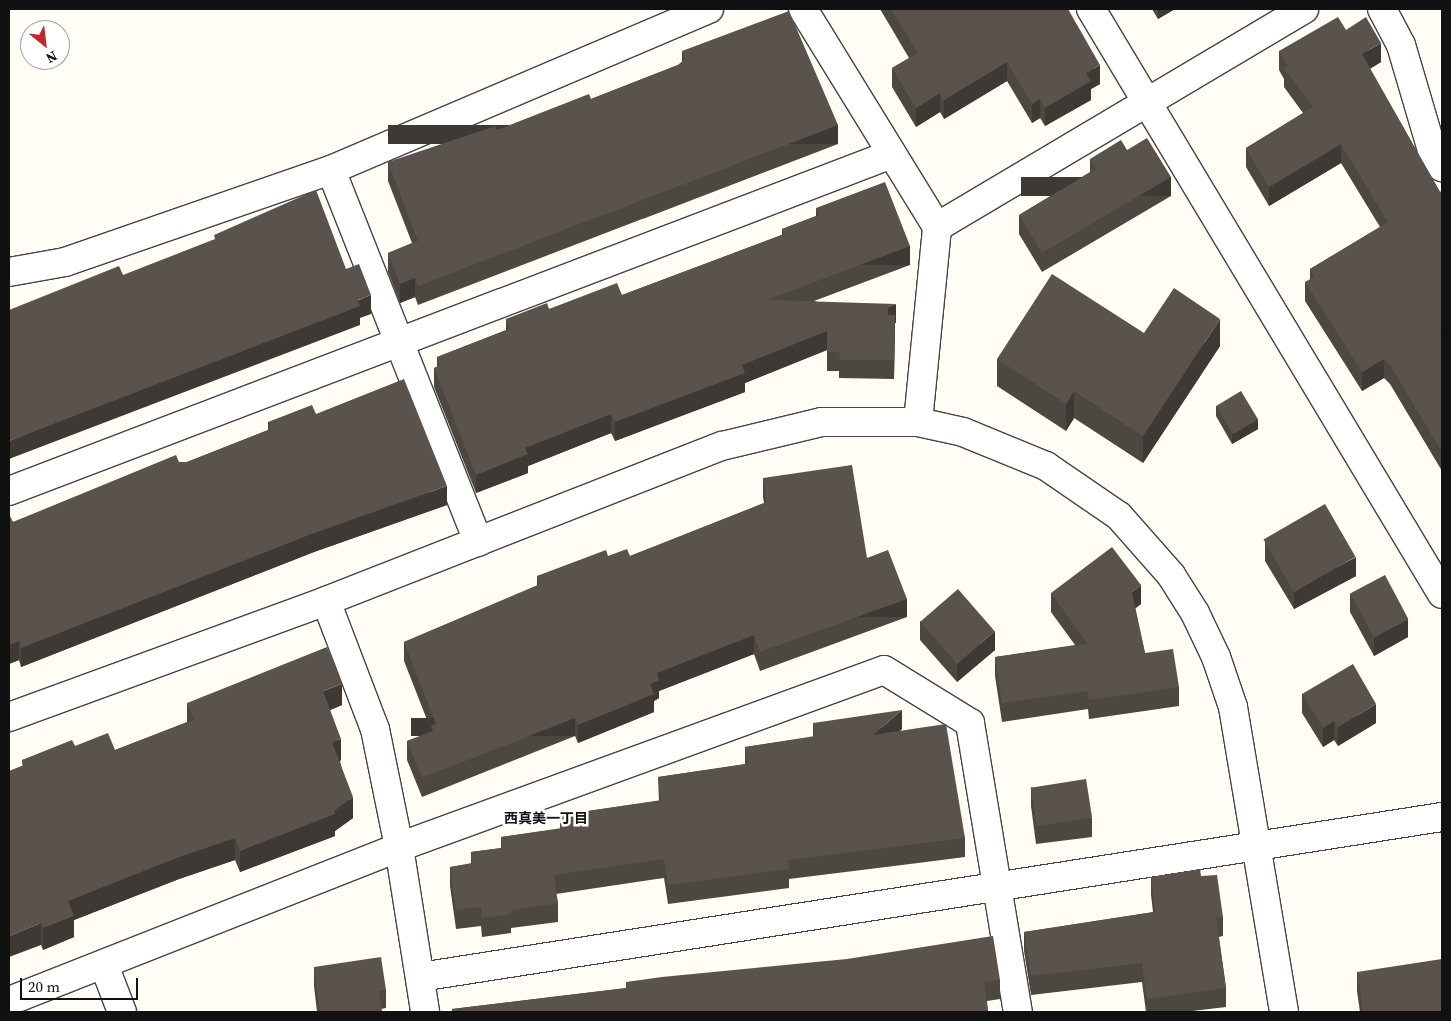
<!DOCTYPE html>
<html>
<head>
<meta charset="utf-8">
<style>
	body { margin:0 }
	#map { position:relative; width:1451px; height:1021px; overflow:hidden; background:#fffdf5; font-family:"Source Serif 4","Noto Sans JP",serif }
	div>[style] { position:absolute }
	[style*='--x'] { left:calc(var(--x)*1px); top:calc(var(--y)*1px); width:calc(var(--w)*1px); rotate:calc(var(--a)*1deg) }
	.roads { filter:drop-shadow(1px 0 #444) drop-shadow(-1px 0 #444) drop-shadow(0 1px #444) drop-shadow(0 -1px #444) }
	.minor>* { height:28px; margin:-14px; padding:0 14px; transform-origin:14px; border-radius:14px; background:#fff }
	.tertiary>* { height:28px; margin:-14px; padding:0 14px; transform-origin:14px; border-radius:14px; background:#fff }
	.wall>* { inset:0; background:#4d4742 }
	.shaded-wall>* { inset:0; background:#3f3936; transform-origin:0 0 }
	.building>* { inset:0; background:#5a524d; transform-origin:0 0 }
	span { translate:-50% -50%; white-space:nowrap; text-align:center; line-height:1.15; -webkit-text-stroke:5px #fff; paint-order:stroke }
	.neighbourhood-label { font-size:14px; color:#111; font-weight:700 }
	.frame { position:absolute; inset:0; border:10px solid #111; pointer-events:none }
	.north { position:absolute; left:20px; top:20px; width:50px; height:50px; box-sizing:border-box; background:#fff; border:1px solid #a0a0a0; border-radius:50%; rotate:151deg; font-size:14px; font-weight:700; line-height:20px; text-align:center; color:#111 }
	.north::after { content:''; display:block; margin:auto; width:18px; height:22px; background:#c4262e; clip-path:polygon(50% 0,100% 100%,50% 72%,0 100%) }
	.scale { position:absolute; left:20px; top:978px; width:118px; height:22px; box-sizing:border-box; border:2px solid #111; border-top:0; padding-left:6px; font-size:15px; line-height:18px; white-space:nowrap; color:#111; -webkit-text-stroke:4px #fff; paint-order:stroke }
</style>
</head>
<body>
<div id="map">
	<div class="roads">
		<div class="minor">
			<div style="--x:803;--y:9;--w:256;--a:58.4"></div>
			<div style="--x:1091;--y:9;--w:682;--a:59.04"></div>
			<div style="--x:1382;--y:9;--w:41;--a:62.2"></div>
			<div style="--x:1401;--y:45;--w:109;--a:73.6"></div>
			<div style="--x:1432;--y:150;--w:20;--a:60"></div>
			<div style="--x:331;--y:170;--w:400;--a:68.4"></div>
			<div style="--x:9;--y:272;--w:57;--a:-10.1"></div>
			<div style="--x:65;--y:262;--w:281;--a:-19.1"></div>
			<div style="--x:331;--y:170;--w:411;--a:-23.1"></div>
			<div style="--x:918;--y:422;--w:196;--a:-84.4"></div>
			<div style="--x:937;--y:227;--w:427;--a:-30.7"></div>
			<div style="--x:9;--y:491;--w:945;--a:-20.89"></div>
			<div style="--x:326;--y:601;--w:137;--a:69.1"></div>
			<div style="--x:375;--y:729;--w:120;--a:78.5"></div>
			<div style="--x:399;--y:847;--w:167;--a:81"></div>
			<div style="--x:104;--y:965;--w:50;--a:69"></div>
			<div style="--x:420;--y:977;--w:1034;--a:-8.9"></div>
			<div style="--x:9;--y:1001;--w:419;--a:-21.5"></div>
			<div style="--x:399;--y:847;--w:516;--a:-20.05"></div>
			<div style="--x:884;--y:670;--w:101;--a:31.6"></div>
			<div style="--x:970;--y:723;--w:293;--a:80.6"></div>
		</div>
		<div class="tertiary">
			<div style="--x:9;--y:717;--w:338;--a:-20.1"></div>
			<div style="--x:326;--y:601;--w:425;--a:-21.4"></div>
			<div style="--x:722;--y:446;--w:103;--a:-13.5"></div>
			<div style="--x:822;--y:422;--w:96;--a:0"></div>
			<div style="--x:918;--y:422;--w:46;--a:12.5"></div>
			<div style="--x:963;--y:432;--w:90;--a:22.3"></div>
			<div style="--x:1046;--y:466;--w:88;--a:34.4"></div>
			<div style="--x:1119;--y:516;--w:79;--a:48.6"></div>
			<div style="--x:1171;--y:575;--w:45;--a:57.7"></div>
			<div style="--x:1195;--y:613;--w:49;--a:64.5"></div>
			<div style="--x:1216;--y:657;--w:53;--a:71.2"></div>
			<div style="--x:1233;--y:707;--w:309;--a:80.5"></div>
		</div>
	</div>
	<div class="wall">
		<div style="clip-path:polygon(880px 9px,1068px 9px,1100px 84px,1091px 89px,1091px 100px,1045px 126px,1040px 118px,1032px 123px,1007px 81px,944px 119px,940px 112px,916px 127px,892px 87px,892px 68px,909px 58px)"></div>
		<div style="clip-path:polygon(1152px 9px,1175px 9px,1158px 19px)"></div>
		<div style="clip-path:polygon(1346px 30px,1381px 62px,1370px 69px,1440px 192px,1442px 191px,1442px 471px,1390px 384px,1384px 378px,1362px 391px,1305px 301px,1305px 282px,1310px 280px,1310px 269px,1380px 227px,1341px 163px,1269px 206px,1246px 167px,1246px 148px,1303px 113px,1284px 87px,1284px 79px,1279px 70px,1279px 51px)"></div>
		<div style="clip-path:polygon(682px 51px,838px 144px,418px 305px,415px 297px,400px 303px,388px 272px,388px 253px,412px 243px,388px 181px,388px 162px,497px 130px,591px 99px,678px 65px,682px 62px)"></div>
		<div style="clip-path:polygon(1127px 150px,1171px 196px,1042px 272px,1019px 234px,1019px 215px,1090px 172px,1090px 159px)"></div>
		<div style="clip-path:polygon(816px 208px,910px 265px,814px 301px,896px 323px,895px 323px,894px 379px,839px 378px,839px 371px,827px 371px,827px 350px,745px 383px,745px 392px,615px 441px,611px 433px,528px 466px,528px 473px,476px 493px,434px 387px,434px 368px,437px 367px,437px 357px,506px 330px,506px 319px,549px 309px,622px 295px,782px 235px,782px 229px,816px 216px)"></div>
		<div style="clip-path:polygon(1144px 333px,1220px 346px,1143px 463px,1074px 418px,1066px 431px,997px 386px,997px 359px)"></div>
		<div style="clip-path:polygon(1216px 406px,1258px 429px,1232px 444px,1216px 416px)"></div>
		<div style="clip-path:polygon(316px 414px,447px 505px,314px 552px,21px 667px,19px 660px,9px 664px,9px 516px,13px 522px,179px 462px,187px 462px,268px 430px,268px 422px)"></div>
		<div style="clip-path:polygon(763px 478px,867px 558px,907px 617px,760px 671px,754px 654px,659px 691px,659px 698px,654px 701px,654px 712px,578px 743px,575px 736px,422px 797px,407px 760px,407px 741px,431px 732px,431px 730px,404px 661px,404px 642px,537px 586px,537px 576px,608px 556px,630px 556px,764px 503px,763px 497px)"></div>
		<div style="clip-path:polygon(1265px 542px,1356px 576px,1294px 609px,1265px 561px)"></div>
		<div style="clip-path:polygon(1051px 593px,1141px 604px,1135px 608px,1145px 653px,1179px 687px,1179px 706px,1089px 719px,1088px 709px,1002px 722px,995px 676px,995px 657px,1075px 645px,1051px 612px)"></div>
		<div style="clip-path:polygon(1350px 593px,1408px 637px,1374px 656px,1350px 612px)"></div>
		<div style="clip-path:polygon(920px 621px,995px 650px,957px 682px,920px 640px)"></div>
		<div style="clip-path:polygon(1302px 694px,1376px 723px,1338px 746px,1334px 740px,1323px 747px,1302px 713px)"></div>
		<div style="clip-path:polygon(187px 703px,342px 705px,330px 710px,341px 760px,340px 761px,353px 818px,335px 831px,335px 836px,240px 872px,235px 860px,179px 879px,74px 920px,74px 937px,43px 950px,41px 945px,22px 760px,75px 746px,115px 750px,187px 722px)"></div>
		<div style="clip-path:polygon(813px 723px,902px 729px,900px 731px,965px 838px,965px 857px,789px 879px,789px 888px,668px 904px,664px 878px,556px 894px,558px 903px,558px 922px,511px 928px,511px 933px,482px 937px,481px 926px,456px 929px,450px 886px,450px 867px,471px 864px,471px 852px,501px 848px,501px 837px,560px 829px,560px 815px,659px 801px,658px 777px,745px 764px,745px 747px,813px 737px)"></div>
		<div style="clip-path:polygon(1031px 787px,1092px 818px,1092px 837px,1036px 844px,1031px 806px)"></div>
		<div style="clip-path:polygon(1201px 876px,1223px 917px,1223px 936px,1219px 937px,1226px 988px,1226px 1007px,1184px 1012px,1146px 1012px,1142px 982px,1031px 995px,1024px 951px,1024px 932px,1153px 912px,1151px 895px,1151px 877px)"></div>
		<div style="clip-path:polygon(314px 967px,386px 990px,386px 1008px,381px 1009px,382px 1012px,317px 1012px,314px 986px)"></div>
		<div style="clip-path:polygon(1357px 972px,1442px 1012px,1360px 1012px,1357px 991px)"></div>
		<div style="clip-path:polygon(1000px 980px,1000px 999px,987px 1001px,988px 1012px,452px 1012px,452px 1009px,626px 988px,626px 982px)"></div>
	</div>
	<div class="shaded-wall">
		<div style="clip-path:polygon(1158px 9px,1175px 9px,1158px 19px)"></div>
		<div style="clip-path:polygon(1381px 43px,1381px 62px,1362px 73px,1362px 54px)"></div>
		<div style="clip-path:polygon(1007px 62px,1007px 81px,944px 119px,944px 100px)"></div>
		<div style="clip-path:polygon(1100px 65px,1100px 84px,1091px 89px,1091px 100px,1045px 126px,1045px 108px,1086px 73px)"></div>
		<div style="clip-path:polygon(940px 93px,940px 112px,916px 127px,916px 108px)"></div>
		<div style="clip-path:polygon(1040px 99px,1040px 118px,1032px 123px,1032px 104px)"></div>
		<div style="left:838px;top:125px;width:19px;height:450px;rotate:90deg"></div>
		<div style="clip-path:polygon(1341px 144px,1341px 163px,1269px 206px,1269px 187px)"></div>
		<div style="left:1171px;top:177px;width:19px;height:150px;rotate:90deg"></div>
		<div style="left:910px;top:246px;width:19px;height:153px;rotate:90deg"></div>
		<div style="clip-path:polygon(415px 278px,415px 297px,400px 303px,400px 284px)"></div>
		<div style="clip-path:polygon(371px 295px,371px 314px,360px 318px,360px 325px,9px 459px,9px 441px)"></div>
		<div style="clip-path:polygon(896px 304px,896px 323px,895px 323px,894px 379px,894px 360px,888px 326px,888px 307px)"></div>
		<div style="clip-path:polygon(1220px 319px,1220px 346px,1143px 463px,1143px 436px)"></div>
		<div style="clip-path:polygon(827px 331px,827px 350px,745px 383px,745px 392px,615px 441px,615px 422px,742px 365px)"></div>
		<div style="clip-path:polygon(1384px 359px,1384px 378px,1362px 391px,1362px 372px)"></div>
		<div style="clip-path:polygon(1074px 391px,1074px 418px,1066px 431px,1066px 404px)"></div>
		<div style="clip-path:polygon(611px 414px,611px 433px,528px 466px,528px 473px,476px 493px,476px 475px,525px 448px)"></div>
		<div style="clip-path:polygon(1258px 419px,1258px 429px,1232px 444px,1232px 434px)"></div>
		<div style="clip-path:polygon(447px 486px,447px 505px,314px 552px,21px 667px,21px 648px,314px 533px)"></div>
		<div style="clip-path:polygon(1356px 557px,1356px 576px,1294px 609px,1294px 590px)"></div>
		<div style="clip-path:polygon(1141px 585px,1141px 604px,1132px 611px,1132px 592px)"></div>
		<div style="left:907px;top:599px;width:18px;height:156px;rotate:90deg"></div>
		<div style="clip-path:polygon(1408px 619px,1408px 637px,1374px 656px,1374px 637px)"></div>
		<div style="clip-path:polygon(995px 631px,995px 650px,957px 682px,957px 664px)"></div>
		<div style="clip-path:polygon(754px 635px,754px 654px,659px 691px,659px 698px,654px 701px,654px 712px,578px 743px,578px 725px,650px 684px,657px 673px)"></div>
		<div style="clip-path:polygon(19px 641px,19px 660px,9px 664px,9px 645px)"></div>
		<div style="clip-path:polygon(342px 684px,342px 705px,323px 713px,323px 691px)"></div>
		<div style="clip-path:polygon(1376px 704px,1376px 723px,1338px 746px,1338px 727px)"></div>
		<div style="clip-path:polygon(902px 710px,902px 729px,873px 754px,873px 735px)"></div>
		<div style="left:575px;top:718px;width:18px;height:164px;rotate:90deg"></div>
		<div style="clip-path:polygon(1334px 721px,1334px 740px,1323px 747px,1323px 728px)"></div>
		<div style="clip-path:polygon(341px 739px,341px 760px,332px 764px,332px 742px)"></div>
		<div style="clip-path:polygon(353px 797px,353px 818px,335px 831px,335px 836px,240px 872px,240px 851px,334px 811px)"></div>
		<div style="clip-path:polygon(235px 838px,235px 860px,179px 879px,74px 920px,74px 937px,43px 950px,43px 928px,68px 901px,179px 857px)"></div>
		<div style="clip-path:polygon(41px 923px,41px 945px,9px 957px,9px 936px)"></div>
	</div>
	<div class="building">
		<div style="clip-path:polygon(891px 9px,1068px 9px,1100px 65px,1086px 73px,1091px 81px,1045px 108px,1040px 99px,1032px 104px,1007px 62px,944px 100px,940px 93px,916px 108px,892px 68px,918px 53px)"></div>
		<div style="clip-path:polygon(789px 11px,838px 125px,418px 286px,415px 278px,400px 284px,388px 253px,418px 241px,388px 162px,495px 126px,497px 130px,589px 94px,591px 99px,678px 65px,685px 59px,682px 51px)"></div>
		<div style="clip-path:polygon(1338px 17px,1346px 30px,1366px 17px,1381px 43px,1362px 54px,1440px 192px,1442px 191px,1442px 333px,1440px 334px,1442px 338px,1442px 452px,1390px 365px,1384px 359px,1362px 372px,1305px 282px,1314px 277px,1310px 269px,1388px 222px,1341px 144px,1269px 187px,1246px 148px,1313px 107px,1284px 68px,1288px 66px,1279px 51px)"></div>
		<div style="clip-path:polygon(1147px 138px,1171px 177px,1042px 253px,1019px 215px,1096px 169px,1090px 159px,1121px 140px,1127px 150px)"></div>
		<div style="clip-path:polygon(885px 182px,910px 246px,767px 300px,896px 304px,888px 307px,888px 315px,895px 315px,894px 360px,839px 360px,840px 352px,827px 352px,827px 331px,742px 365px,745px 373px,615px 422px,611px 414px,525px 448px,528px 454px,476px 475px,434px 368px,440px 365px,437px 357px,510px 329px,506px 319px,547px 303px,549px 309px,617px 283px,622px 295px,784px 234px,782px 229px,819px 215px,816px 208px)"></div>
		<div style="clip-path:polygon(316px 190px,346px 269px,359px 264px,371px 295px,358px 300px,360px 306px,9px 441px,9px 310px,119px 266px,123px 275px,215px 239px,214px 235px)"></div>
		<div style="clip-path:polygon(1052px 274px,1144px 333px,1174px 288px,1220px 319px,1143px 436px,1074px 391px,1066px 404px,997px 359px)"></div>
		<div style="clip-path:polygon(404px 379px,447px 486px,314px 533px,21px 648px,19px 641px,9px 645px,9px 516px,10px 516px,13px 522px,176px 455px,179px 462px,187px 462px,271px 429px,268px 422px,312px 405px,316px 414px)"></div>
		<div style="left:1241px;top:391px;width:33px;height:29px;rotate:59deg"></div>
		<div style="clip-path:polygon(852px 465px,867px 558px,888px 550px,907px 599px,760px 652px,754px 635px,657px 673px,659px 680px,650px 684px,654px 694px,578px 725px,575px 718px,422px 778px,407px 741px,433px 731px,431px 726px,436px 724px,404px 642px,540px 584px,537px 576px,606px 550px,608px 556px,627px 549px,630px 556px,767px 502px,763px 478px)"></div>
		<div style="left:1325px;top:504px;width:61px;height:71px;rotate:60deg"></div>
		<div style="clip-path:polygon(1112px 547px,1141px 585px,1132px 592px,1145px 653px,1173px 649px,1179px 687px,1089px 700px,1088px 691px,1002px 703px,995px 657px,1088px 644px,1051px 593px)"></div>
		<div style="left:1385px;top:575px;width:50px;height:39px;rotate:62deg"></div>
		<div style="left:958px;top:589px;width:56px;height:50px;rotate:49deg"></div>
		<div style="clip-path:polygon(327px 647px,342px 684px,323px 691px,341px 739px,332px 742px,353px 797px,334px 811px,335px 814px,240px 851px,235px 838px,179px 857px,68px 901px,74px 916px,43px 928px,41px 923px,9px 936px,9px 771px,24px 765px,22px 760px,72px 740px,75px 746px,108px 733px,115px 750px,194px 720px,187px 703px)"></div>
		<div style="clip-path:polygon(1353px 664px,1376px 704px,1338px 727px,1334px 721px,1323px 728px,1302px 694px)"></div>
		<div style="clip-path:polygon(902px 710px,873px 735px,946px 724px,965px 838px,788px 860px,789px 869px,668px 885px,664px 859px,554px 875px,558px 903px,511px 910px,511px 914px,482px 918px,481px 907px,456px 910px,450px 867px,472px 863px,471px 852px,502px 848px,501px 837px,562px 828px,560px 815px,661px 800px,658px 777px,748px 764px,745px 747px,815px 736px,813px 723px)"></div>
		<div style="left:1086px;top:779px;width:39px;height:56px;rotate:81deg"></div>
		<div style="clip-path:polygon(1200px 869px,1201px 876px,1217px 875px,1223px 917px,1216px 918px,1226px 988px,1147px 999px,1142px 963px,1031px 976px,1024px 932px,1155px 912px,1151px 877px)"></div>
		<div style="clip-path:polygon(993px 936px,1000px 980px,984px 982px,988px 1012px,452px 1012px,452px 1009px,627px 988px,626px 982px,662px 977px,847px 959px)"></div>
		<div style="clip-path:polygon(381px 957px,386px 990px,379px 991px,382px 1012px,320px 1012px,314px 967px)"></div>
		<div style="clip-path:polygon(1442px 959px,1442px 1012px,1363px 1012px,1357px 972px)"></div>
	</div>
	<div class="neighbourhood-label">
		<span style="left:546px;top:818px">西真美一丁目</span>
	</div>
	<div class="frame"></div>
	<div class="north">N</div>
	<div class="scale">20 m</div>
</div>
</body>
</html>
